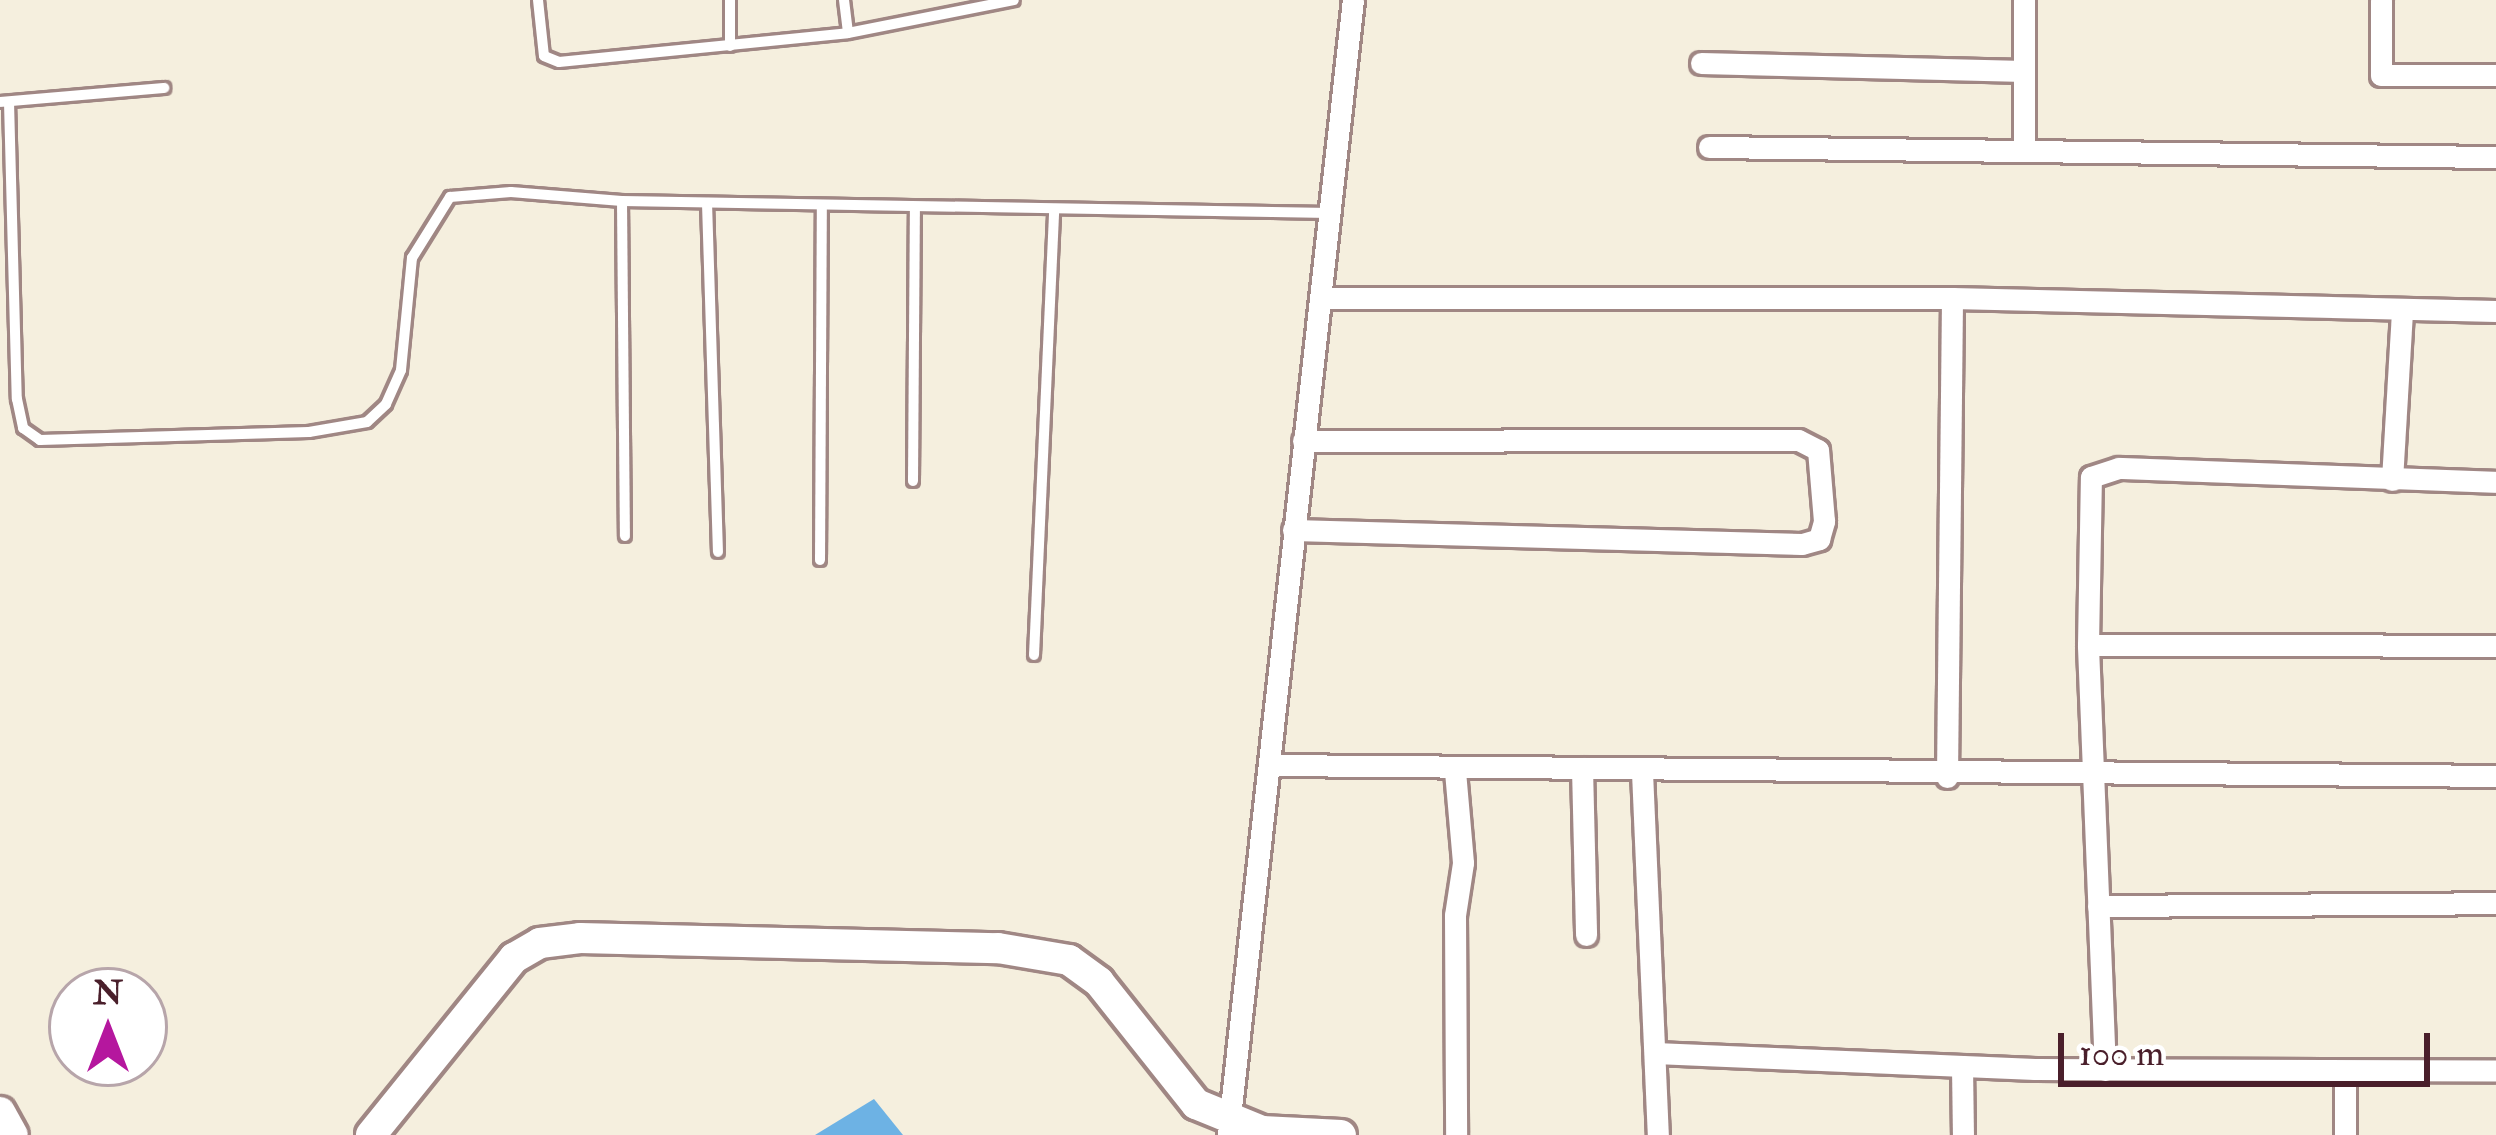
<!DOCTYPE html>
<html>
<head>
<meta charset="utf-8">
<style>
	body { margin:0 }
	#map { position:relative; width:2496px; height:1135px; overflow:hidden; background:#f5efde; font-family:"IM FELL Double Pica",serif }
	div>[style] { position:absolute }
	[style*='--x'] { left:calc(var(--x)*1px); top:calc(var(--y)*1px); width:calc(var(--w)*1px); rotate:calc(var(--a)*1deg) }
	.water>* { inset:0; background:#6db2e4 }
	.roads { filter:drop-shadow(3px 0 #a08784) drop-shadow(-3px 0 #a08784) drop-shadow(0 3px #a08784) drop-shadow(0 -3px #a08784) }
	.lane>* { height:10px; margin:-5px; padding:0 5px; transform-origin:5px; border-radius:5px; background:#fff }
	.street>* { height:21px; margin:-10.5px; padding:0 10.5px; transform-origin:10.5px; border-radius:10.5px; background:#fff }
	.secondary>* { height:30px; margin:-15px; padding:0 15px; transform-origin:15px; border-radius:15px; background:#fff }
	span { translate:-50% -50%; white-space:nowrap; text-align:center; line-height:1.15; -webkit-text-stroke:12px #fff; paint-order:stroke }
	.north { position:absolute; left:48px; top:967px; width:120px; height:120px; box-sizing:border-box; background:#fff; border:3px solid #b7a5aa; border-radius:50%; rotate:0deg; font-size:33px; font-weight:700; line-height:48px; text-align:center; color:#4a1f2b }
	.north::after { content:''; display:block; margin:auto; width:42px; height:54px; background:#b5179e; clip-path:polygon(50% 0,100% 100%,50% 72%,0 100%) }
	.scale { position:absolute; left:2058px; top:1033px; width:372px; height:54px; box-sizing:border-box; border:6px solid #4a1f2b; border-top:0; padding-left:15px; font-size:36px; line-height:42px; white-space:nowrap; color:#4a1f2b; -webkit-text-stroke:9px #fff; paint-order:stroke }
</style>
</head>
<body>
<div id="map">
	<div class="water">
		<div style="clip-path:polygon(874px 1099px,903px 1135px,815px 1135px)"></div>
	</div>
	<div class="roads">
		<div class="lane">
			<div style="--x:538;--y:0;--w:56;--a:83.9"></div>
			<div style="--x:544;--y:56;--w:16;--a:22"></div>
			<div style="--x:559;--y:62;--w:290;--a:-5.7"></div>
			<div style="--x:848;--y:33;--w:169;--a:-11.2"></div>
			<div style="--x:844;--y:0;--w:33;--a:83"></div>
			<div style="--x:730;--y:46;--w:46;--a:-90"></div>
			<div style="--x:0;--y:102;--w:165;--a:-4.9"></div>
			<div style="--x:9;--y:102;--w:297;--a:88.5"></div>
			<div style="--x:17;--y:399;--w:30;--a:78"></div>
			<div style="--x:23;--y:428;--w:21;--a:35"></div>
			<div style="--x:40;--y:440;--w:269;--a:-1.7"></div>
			<div style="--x:309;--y:432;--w:59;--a:-9.8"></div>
			<div style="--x:367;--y:422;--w:26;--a:-43"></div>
			<div style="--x:386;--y:404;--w:37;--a:-66"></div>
			<div style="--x:401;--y:370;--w:113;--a:-84.4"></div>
			<div style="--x:412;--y:258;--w:72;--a:-58.1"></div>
			<div style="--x:450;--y:197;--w:61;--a:-4.7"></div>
			<div style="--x:511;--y:192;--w:111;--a:4.6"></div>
			<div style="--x:622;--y:201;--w:708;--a:0.97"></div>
			<div style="--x:622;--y:201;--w:335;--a:89.5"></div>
			<div style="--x:707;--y:203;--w:349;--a:88.2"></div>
			<div style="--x:913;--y:481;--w:273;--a:-89.6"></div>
			<div style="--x:820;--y:560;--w:354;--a:-89.7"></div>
			<div style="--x:1034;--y:655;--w:445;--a:-87.4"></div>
		</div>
		<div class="street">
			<div style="--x:2024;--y:0;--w:151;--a:90"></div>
			<div style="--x:2381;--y:0;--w:75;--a:90"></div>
			<div style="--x:2381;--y:75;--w:115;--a:0"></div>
			<div style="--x:1701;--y:63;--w:323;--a:1.4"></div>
			<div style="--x:1709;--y:147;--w:787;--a:0.73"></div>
			<div style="--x:1321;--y:298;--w:631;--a:0"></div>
			<div style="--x:1952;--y:298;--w:544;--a:1.37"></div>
			<div style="--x:2392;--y:480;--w:169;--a:-86.6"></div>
			<div style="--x:1293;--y:530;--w:509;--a:1.58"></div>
			<div style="--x:1802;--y:544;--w:18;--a:-16"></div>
			<div style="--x:1819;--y:539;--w:19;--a:-74"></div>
			<div style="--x:1824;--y:521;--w:71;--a:-94.8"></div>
			<div style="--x:1818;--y:450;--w:22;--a:-153"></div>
			<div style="--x:1798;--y:440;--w:495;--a:179.9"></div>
			<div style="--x:2088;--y:645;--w:408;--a:0.1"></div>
			<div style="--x:1270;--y:765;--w:1226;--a:0.51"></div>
			<div style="--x:1582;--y:768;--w:167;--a:88.6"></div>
			<div style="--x:1455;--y:771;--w:92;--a:85"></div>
			<div style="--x:1463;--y:863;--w:53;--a:98.7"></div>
			<div style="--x:1455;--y:915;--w:220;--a:89.7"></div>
			<div style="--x:1642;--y:772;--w:363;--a:87.5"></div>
			<div style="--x:1947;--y:777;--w:479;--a:-89.4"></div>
			<div style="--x:2098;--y:906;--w:398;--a:-0.4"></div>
			<div style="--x:1655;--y:1053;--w:380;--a:2.4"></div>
			<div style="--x:2035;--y:1069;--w:461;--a:0.2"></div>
			<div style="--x:1962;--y:1066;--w:69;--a:89.2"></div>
			<div style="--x:2105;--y:1070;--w:425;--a:-92.3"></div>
			<div style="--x:2088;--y:645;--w:168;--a:-89"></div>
			<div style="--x:2091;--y:477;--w:29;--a:-18"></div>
			<div style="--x:2119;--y:468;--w:377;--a:2.1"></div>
			<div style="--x:1228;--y:1135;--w:1142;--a:-83.72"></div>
			<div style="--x:2345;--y:1135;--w:64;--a:-90"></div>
		</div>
		<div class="secondary">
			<div style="--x:0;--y:1112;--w:26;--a:61"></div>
			<div style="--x:371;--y:1135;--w:228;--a:-51.1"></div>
			<div style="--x:514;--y:958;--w:30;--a:-30"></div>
			<div style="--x:540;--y:943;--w:40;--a:-7.1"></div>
			<div style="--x:580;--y:938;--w:418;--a:1.4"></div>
			<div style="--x:998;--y:948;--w:72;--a:9.6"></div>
			<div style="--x:1069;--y:960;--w:37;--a:36"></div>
			<div style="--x:1099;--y:982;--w:156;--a:51.5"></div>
			<div style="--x:1196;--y:1104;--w:71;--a:22.2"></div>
			<div style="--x:1262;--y:1131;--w:79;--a:2.9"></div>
		</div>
	</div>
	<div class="north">N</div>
	<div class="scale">100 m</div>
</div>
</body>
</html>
